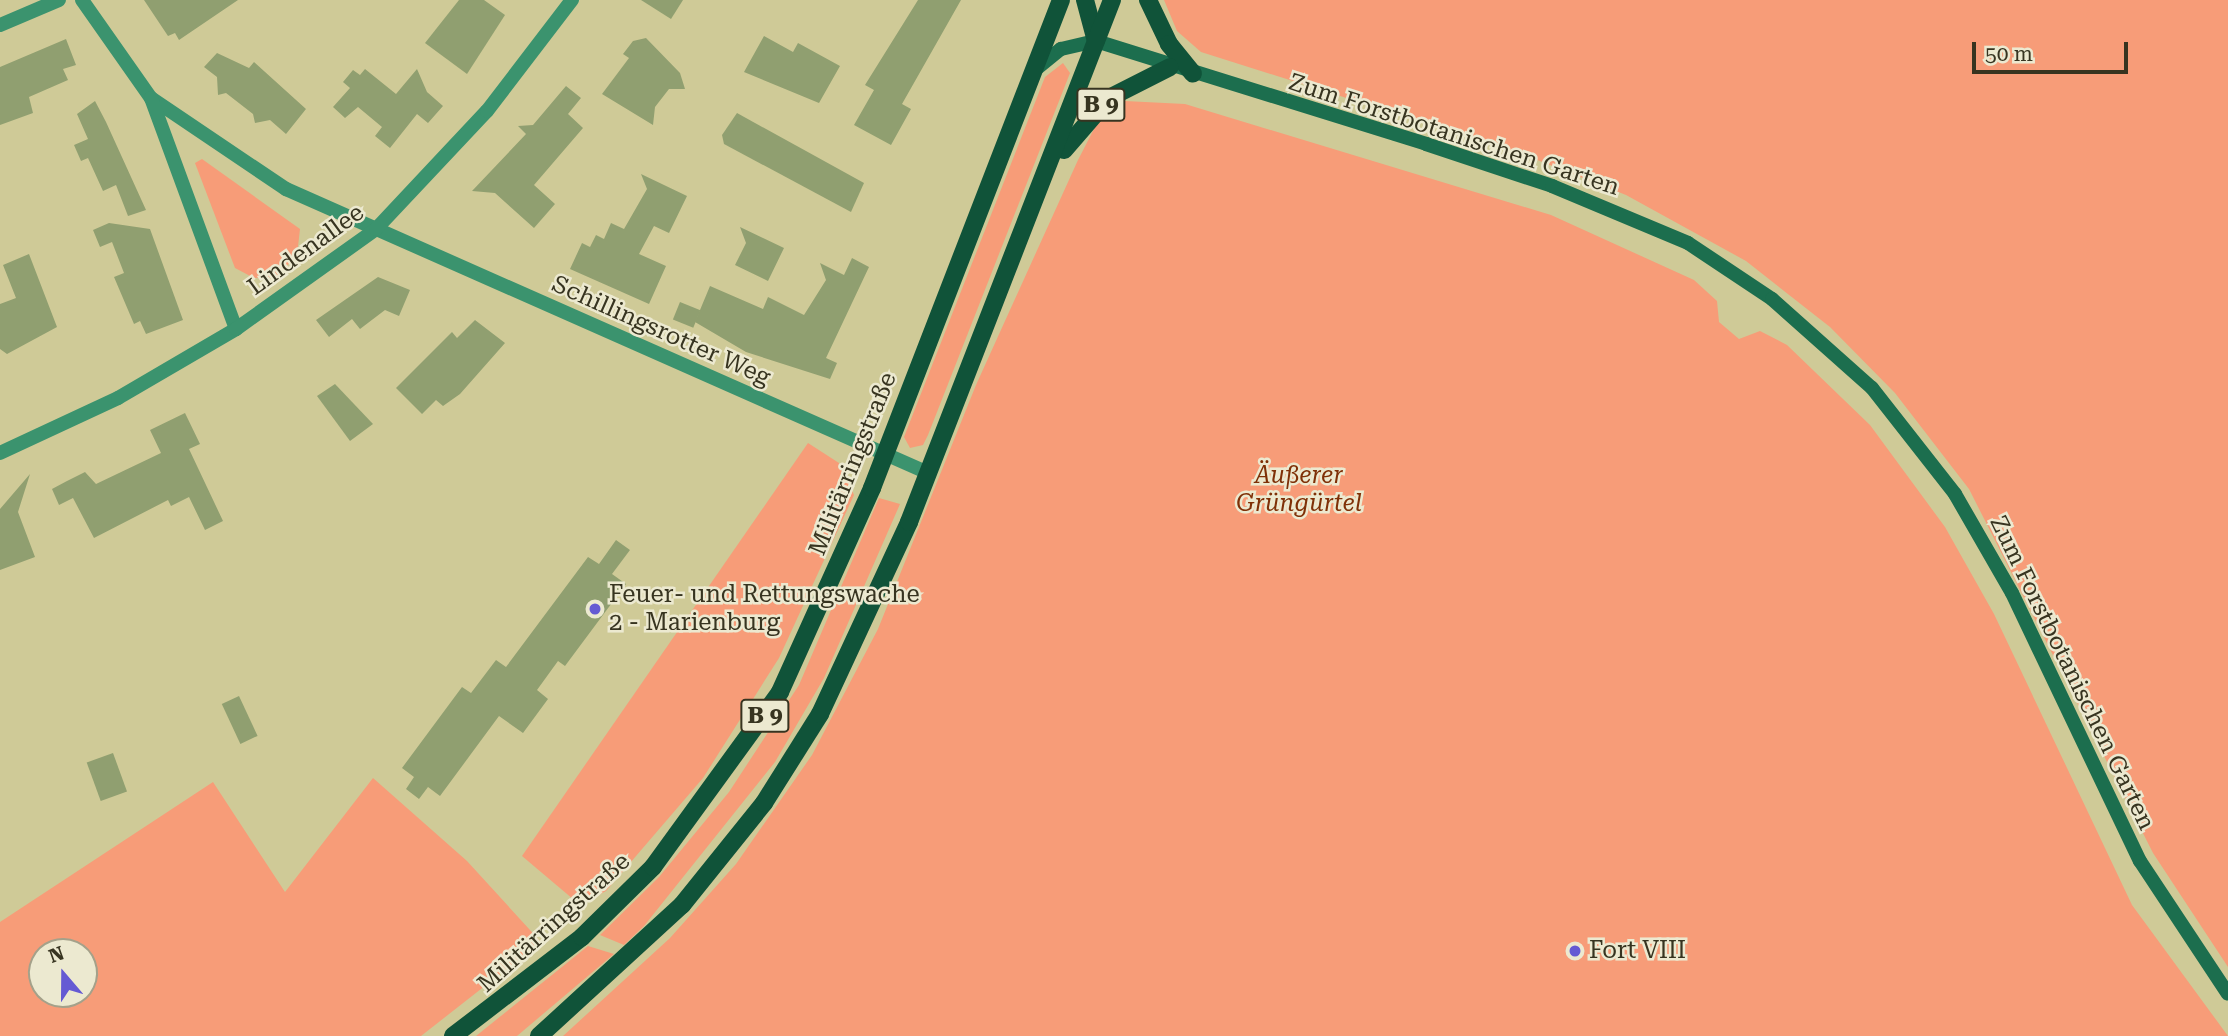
<!DOCTYPE html>
<html>
<head>
<meta charset="utf-8">
<style>
	body { margin:0 }
	#map { position:relative; width:2228px; height:1036px; overflow:hidden; background:#cfca97; font-family:"Roboto Serif",serif }
	div>[style] { position:absolute }
	[style*='--x'] { left:calc(var(--x)*1px); top:calc(var(--y)*1px); width:calc(var(--w)*1px); rotate:calc(var(--a)*1deg) }
	.green>* { inset:0; background:#f79c78 }
	.building>* { inset:0; background:#909f70; transform-origin:0 0 }
	.street>* { height:14px; margin:-7px; padding:0 7px; transform-origin:7px; border-radius:7px; background:#3b936e }
	.secondary>* { height:14px; margin:-7px; padding:0 7px; transform-origin:7px; border-radius:7px; background:#1c6e4e }
	.primary>* { height:18px; margin:-9px; padding:0 9px; transform-origin:9px; border-radius:9px; background:#105339 }
	.dots>* { width:19px; height:19px; translate:-50% -50%; box-sizing:border-box; border:4px solid #ece9d0; border-radius:50% }
	span { translate:-50% -50%; white-space:nowrap; text-align:center; line-height:1.15; -webkit-text-stroke:5px #ece9d0; paint-order:stroke }
	.shield-label span { padding:2px 5px; background:#ece9d0; border:2px solid; border-radius:5px; -webkit-text-stroke-width:0 }
	.shield-label { font-size:23px; color:#373420; font-weight:700 }
	.street-label { font-size:24px; color:#373420 }
	.park-label { font-size:24px; color:#7f3007; font-style:italic }
	.poi-label { font-size:24px; color:#373420 }
	.left { translate:0 -50%; text-align:left }
	.north { position:absolute; left:28px; top:938px; width:70px; height:70px; box-sizing:border-box; background:#ece9d0; border:2px solid #a4a18a; border-radius:50%; rotate:340deg; font-size:19px; font-weight:700; line-height:28px; text-align:center; color:#373420 }
	.north::after { content:''; display:block; margin:auto; width:24px; height:32px; background:#655ad3; clip-path:polygon(50% 0,100% 100%,50% 72%,0 100%) }
	.scale { position:absolute; left:1972px; top:42px; width:156px; height:32px; box-sizing:border-box; border:4px solid #373420; border-top:0; padding-left:9px; font-size:21px; line-height:24px; white-space:nowrap; color:#373420; -webkit-text-stroke:5px #ece9d0; paint-order:stroke }
</style>
</head>
<body>
<div id="map">
	<div class="green">
		<div style="clip-path:polygon(1164px 0,2228px 0,2228px 967px,2153px 853px,1969px 489px,1895px 393px,1830px 327px,1746px 261px,1626px 195px,1517px 152px,1201px 52px,1177px 31px)"></div>
		<div style="clip-path:polygon(1063px 63px,1070px 73px,928px 435px,923px 445px,910px 448px,904px 437px,1045px 77px)"></div>
		<div style="clip-path:polygon(1125px 101px,1185px 104px,1551px 215px,1694px 280px,1717px 301px,1719px 322px,1739px 339px,1760px 331px,1787px 345px,1870px 425px,1945px 527px,1994px 614px,2132px 905px,2228px 1036px,563px 1036px,670px 938px,736px 864px,812px 755px,878px 629px,976px 385px,1078px 160px,1096px 125px)"></div>
		<div style="clip-path:polygon(202px 159px,300px 229px,297px 255px,276px 277px,254px 278px,235px 268px,195px 163px)"></div>
		<div style="clip-path:polygon(808px 443px,839px 463px,854px 495px,779px 658px,703px 778px,606px 891px,580px 905px,522px 856px)"></div>
		<div style="clip-path:polygon(879px 498px,900px 504px,824px 678px,775px 762px,644px 926px,624px 945px,600px 935px,659px 877px,729px 792px,799px 685px)"></div>
		<div style="clip-path:polygon(evenodd,373px 778px,467px 861px,541px 942px,421px 1036px,0 1036px,0 922px,213px 782px,285px 892px,373px 778px,84px 952px,84px 994px,42px 994px,42px 952px,84px 952px)"></div>
		<div style="clip-path:polygon(588px 946px,614px 954px,517px 1036px,476px 1036px)"></div>
	</div>
	<div class="building">
		<div style="clip-path:polygon(144px 0,238px 0,179px 40px,175px 33px,168px 36px)"></div>
		<div style="clip-path:polygon(459px 0,484px 0,505px 15px,467px 74px,425px 43px)"></div>
		<div style="clip-path:polygon(641px 0,683px 0,671px 19px)"></div>
		<div style="clip-path:polygon(918px 0,961px 0,902px 104px,911px 109px,891px 145px,854px 125px,874px 90px,865px 85px)"></div>
		<div style="clip-path:polygon(764px 36px,793px 52px,798px 43px,840px 66px,819px 103px,744px 72px)"></div>
		<div style="clip-path:polygon(646px 38px,680px 73px,685px 89px,669px 89px,655px 107px,653px 125px,602px 94px,629px 58px,623px 54px,633px 41px)"></div>
		<div style="clip-path:polygon(66px 39px,76px 65px,63px 69px,68px 80px,29px 97px,33px 113px,0 125px,0 67px)"></div>
		<div style="clip-path:polygon(217px 53px,249px 68px,254px 62px,306px 109px,286px 134px,270px 120px,255px 123px,253px 114px,226px 93px,218px 95px,217px 77px,204px 67px)"></div>
		<div style="clip-path:polygon(365px 69px,396px 94px,417px 69px,427px 92px,443px 106px,428px 123px,417px 114px,390px 148px,375px 136px,382px 127px,358px 107px,345px 118px,333px 107px,350px 88px,343px 82px,353px 70px,360px 75px)"></div>
		<div style="clip-path:polygon(566px 86px,581px 98px,568px 114px,583px 128px,534px 185px,555px 204px,534px 228px,495px 193px,472px 191px,526px 134px,518px 126px,533px 125px)"></div>
		<div style="clip-path:polygon(95px 101px,106px 122px,146px 210px,128px 216px,116px 185px,103px 191px,88px 158px,81px 161px,74px 145px,88px 139px,77px 114px)"></div>
		<div style="clip-path:polygon(737px 113px,864px 183px,851px 212px,724px 144px,722px 135px)"></div>
		<div style="clip-path:polygon(641px 174px,687px 196px,669px 233px,654px 226px,639px 254px,666px 266px,649px 304px,570px 269px,582px 243px,590px 247px,596px 235px,604px 239px,611px 223px,624px 229px,647px 189px)"></div>
		<div style="clip-path:polygon(109px 223px,150px 229px,183px 320px,146px 334px,140px 321px,134px 324px,114px 277px,124px 273px,112px 242px,100px 247px,93px 230px)"></div>
		<div style="clip-path:polygon(740px 227px,784px 248px,768px 281px,735px 265px,746px 243px)"></div>
		<div style="clip-path:polygon(29px 254px,57px 327px,7px 354px,0 349px,0 304px,16px 298px,3px 265px)"></div>
		<div style="clip-path:polygon(852px 258px,869px 267px,826px 358px,837px 363px,830px 379px,746px 352px,695px 322px,710px 286px,763px 309px,768px 297px,804px 315px,826px 280px,820px 263px,844px 275px)"></div>
		<div style="clip-path:polygon(378px 277px,410px 290px,399px 316px,385px 310px,360px 329px,352px 319px,329px 337px,316px 320px)"></div>
		<div style="left:680px;top:302px;width:22px;height:19px;rotate:22deg"></div>
		<div style="clip-path:polygon(475px 320px,505px 343px,460px 394px,443px 406px,436px 400px,422px 414px,396px 388px,452px 332px,457px 338px)"></div>
		<div style="clip-path:polygon(335px 384px,373px 424px,350px 441px,317px 396px)"></div>
		<div style="clip-path:polygon(185px 413px,200px 444px,189px 449px,223px 521px,205px 530px,189px 497px,171px 506px,168px 500px,94px 538px,73px 498px,59px 505px,52px 489px,67px 481px,85px 472px,96px 484px,161px 453px,150px 430px)"></div>
		<div style="clip-path:polygon(30px 474px,18px 512px,35px 557px,0 570px,0 509px)"></div>
		<div style="clip-path:polygon(616px 540px,630px 550px,612px 574px,626px 584px,565px 666px,558px 661px,537px 690px,548px 699px,523px 733px,499px 716px,440px 796px,428px 787px,419px 799px,406px 789px,414px 777px,402px 768px,462px 687px,471px 693px,496px 660px,506px 667px,588px 557px,599px 564px)"></div>
		<div style="left:239px;top:696px;width:44px;height:19px;rotate:65deg"></div>
		<div style="left:113px;top:753px;width:41px;height:28px;rotate:70deg"></div>
	</div>
	<div class="street">
		<div style="--x:82;--y:0;--w:120;--a:54.9"></div>
		<div style="--x:151;--y:98;--w:163;--a:34"></div>
		<div style="--x:286;--y:189;--w:702;--a:23.86"></div>
		<div style="--x:0;--y:25;--w:64;--a:-23"></div>
		<div style="--x:151;--y:98;--w:246;--a:69.8"></div>
		<div style="--x:0;--y:453;--w:130;--a:-25"></div>
		<div style="--x:118;--y:398;--w:137;--a:-30.3"></div>
		<div style="--x:236;--y:329;--w:172;--a:-35.5"></div>
		<div style="--x:376;--y:229;--w:162;--a:-46.8"></div>
		<div style="--x:487;--y:111;--w:140;--a:-52.6"></div>
	</div>
	<div class="secondary">
		<div style="--x:1036;--y:69;--w:32;--a:-39"></div>
		<div style="--x:1061;--y:49;--w:36;--a:-13"></div>
		<div style="--x:1096;--y:41;--w:346;--a:17.3"></div>
		<div style="--x:1426;--y:144;--w:133;--a:18.4"></div>
		<div style="--x:1552;--y:186;--w:147;--a:22.7"></div>
		<div style="--x:1688;--y:243;--w:101;--a:33.7"></div>
		<div style="--x:1772;--y:299;--w:134;--a:41.7"></div>
		<div style="--x:1872;--y:388;--w:135;--a:51.9"></div>
		<div style="--x:1955;--y:494;--w:114;--a:60.1"></div>
		<div style="--x:2012;--y:593;--w:297;--a:64.5"></div>
		<div style="--x:2140;--y:861;--w:159;--a:56.5"></div>
	</div>
	<div class="primary">
		<div style="--x:1085;--y:0;--w:42;--a:75"></div>
		<div style="--x:1148;--y:0;--w:49;--a:64.5"></div>
		<div style="--x:1169;--y:44;--w:38;--a:51"></div>
		<div style="--x:1064;--y:150;--w:69;--a:-49.1"></div>
		<div style="--x:1109;--y:98;--w:68;--a:-26.9"></div>
		<div style="--x:453;--y:1036;--w:163;--a:-37.5"></div>
		<div style="--x:582;--y:937;--w:100;--a:-44.6"></div>
		<div style="--x:653;--y:867;--w:216;--a:-54"></div>
		<div style="--x:780;--y:692;--w:224;--a:-65.7"></div>
		<div style="--x:872;--y:488;--w:523;--a:-68.83"></div>
		<div style="--x:539;--y:1036;--w:194;--a:-42.5"></div>
		<div style="--x:682;--y:905;--w:131;--a:-51.2"></div>
		<div style="--x:764;--y:803;--w:105;--a:-57.8"></div>
		<div style="--x:820;--y:714;--w:212;--a:-65.1"></div>
		<div style="--x:909;--y:522;--w:560;--a:-68.75"></div>
	</div>
	<div class="dots">
		<div style="left:595px;top:609px;background:#655ad3"></div>
		<div style="left:1575px;top:951px;background:#655ad3"></div>
	</div>
	<div class="shield-label">
		<span style="left:1101px;top:105px">B 9</span>
		<span style="left:765px;top:716px">B 9</span>
	</div>
	<div class="street-label">
		<span style="left:1454px;top:135px;rotate:18deg">Zum Forstbotanischen Garten</span>
		<span style="left:306px;top:250px;rotate:-36deg">Lindenallee</span>
		<span style="left:661px;top:331px;rotate:24deg">Schillingsrotter Weg</span>
		<span style="left:853px;top:464px;rotate:-68deg">Militärringstraße</span>
		<span style="left:2072px;top:673px;rotate:64deg">Zum Forstbotanischen Garten</span>
		<span style="left:554px;top:923px;rotate:-42deg">Militärringstraße</span>
	</div>
	<div class="park-label">
		<span style="left:1299px;top:490px">Äußerer<br>Grüngürtel</span>
	</div>
	<div class="poi-label">
		<span class="left" style="left:609px;top:609px">Feuer- und Rettungswache<br>2 - Marienburg</span>
		<span class="left" style="left:1589px;top:951px">Fort VIII</span>
	</div>
	<div class="north">N</div>
	<div class="scale">50 m</div>
</div>
</body>
</html>
